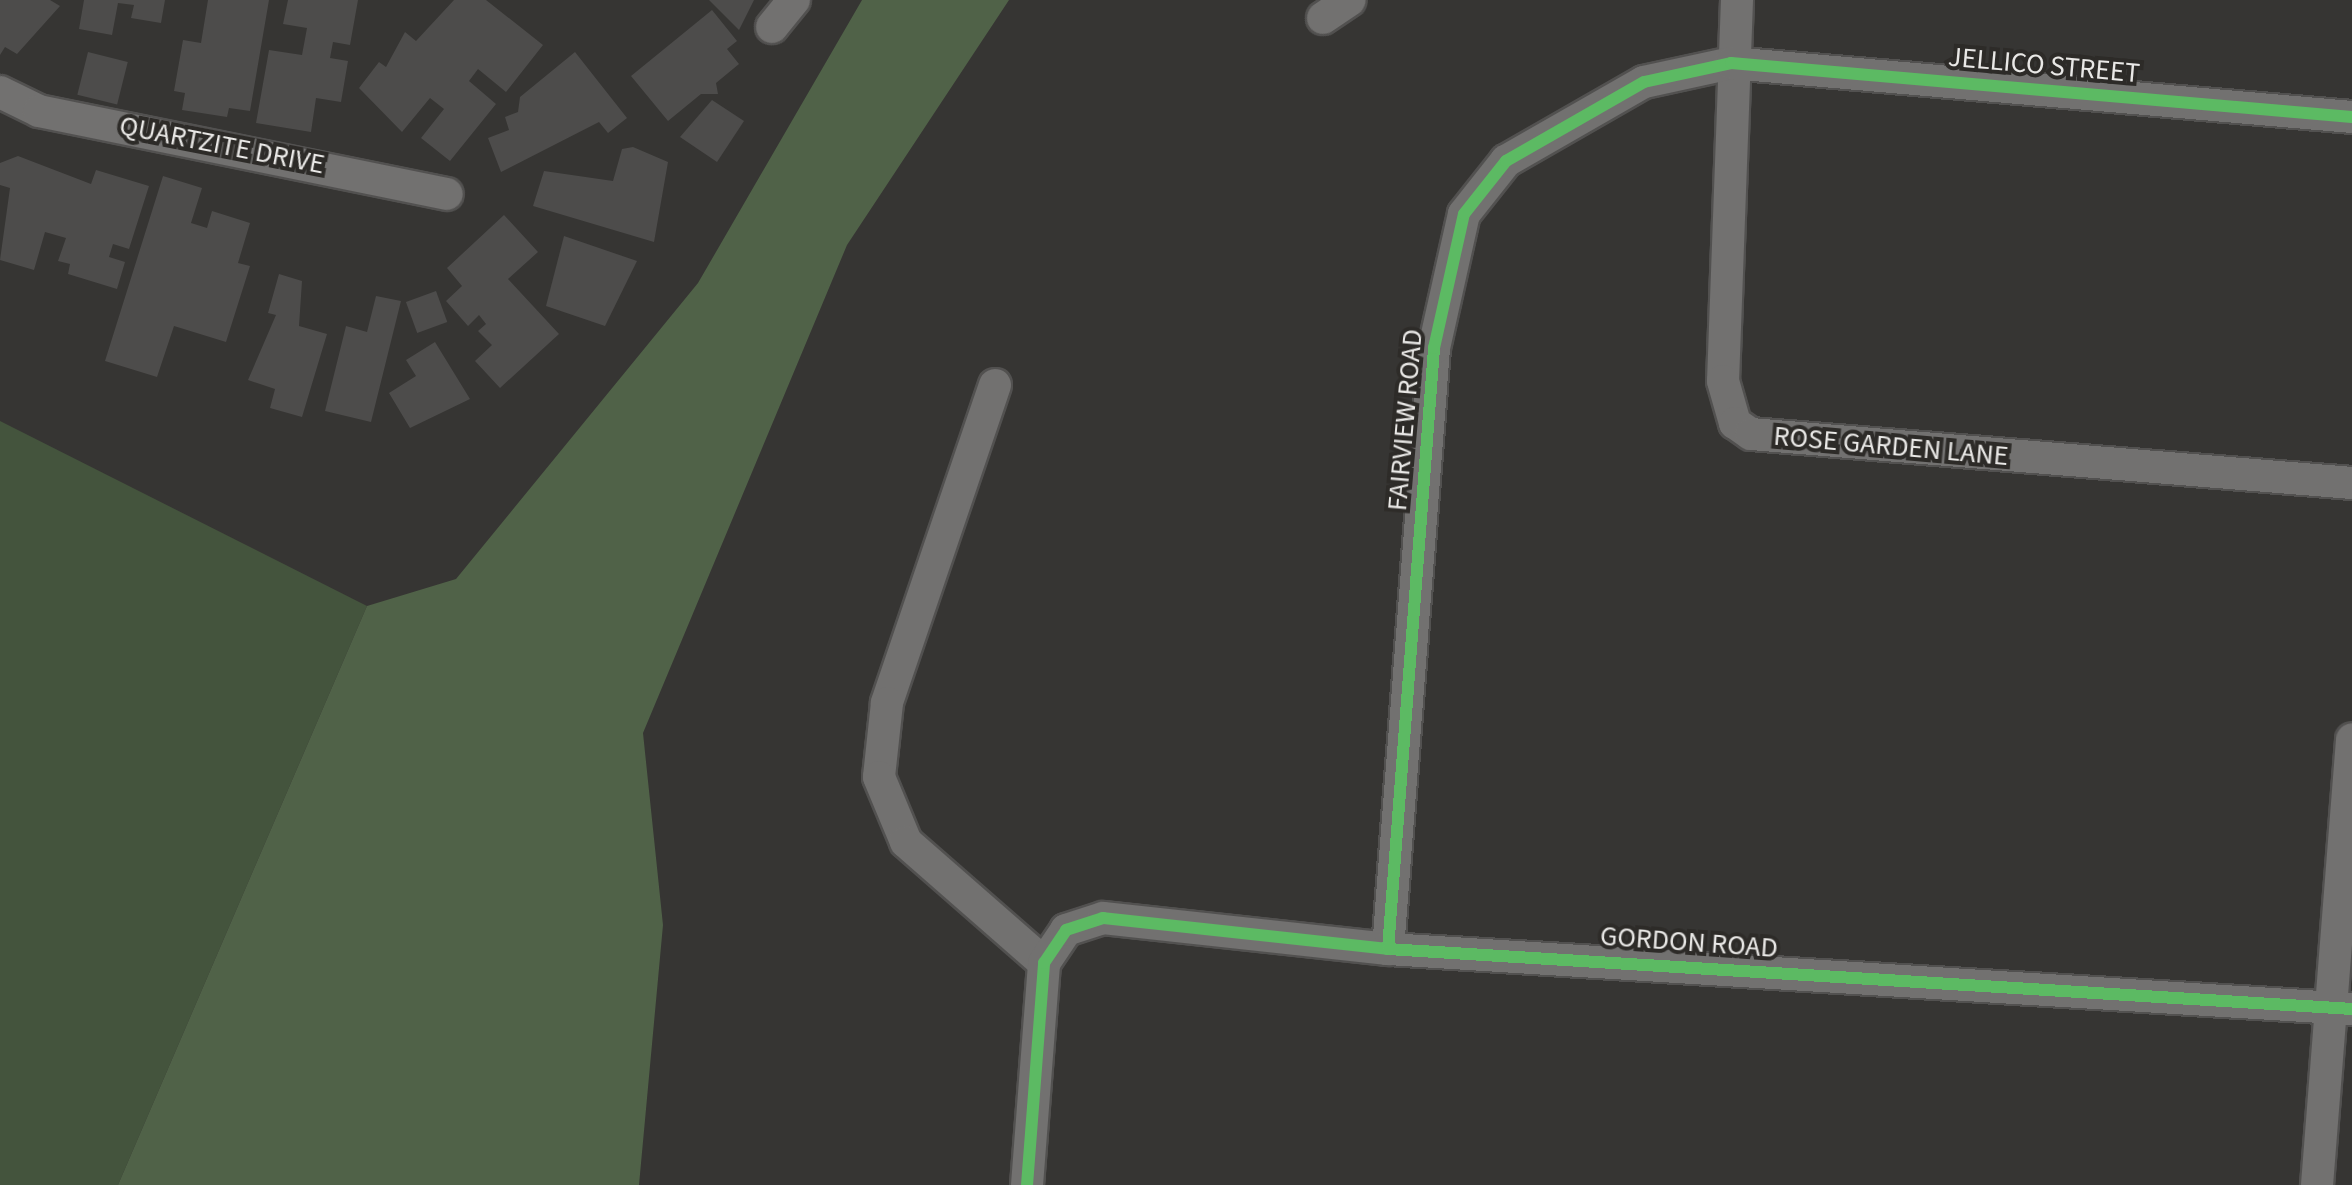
<!DOCTYPE html>
<html>
<head>
<meta charset="utf-8">
<style>
	body { margin:0 }
	#map { position:relative; width:2352px; height:1185px; overflow:hidden; background:#363533; font-family:"Source Sans 3",sans-serif }
	div>[style] { position:absolute }
	[style*='--x'] { left:calc(var(--x)*1px); top:calc(var(--y)*1px); width:calc(var(--w)*1px); rotate:calc(var(--a)*1deg) }
	.green>* { inset:0; background:#44543d }
	.forest>* { inset:0; background:#506248 }
	.building>* { inset:0; background:#4d4c4b; transform-origin:0 0 }
	.roads { filter:drop-shadow(2px 0 #525150) drop-shadow(-2px 0 #525150) drop-shadow(0 2px #525150) drop-shadow(0 -2px #525150) }
	.minor>* { height:32px; margin:-16px; padding:0 16px; transform-origin:16px; border-radius:16px; background:#727170 }
	.cycleway>* { height:12px; margin:-6px; padding:0 6px; transform-origin:6px; border-radius:6px; background:#5cba63 }
	span { translate:-50% -50%; white-space:nowrap; text-align:center; line-height:1.15; -webkit-text-stroke:8px #2d2b28; paint-order:stroke }
	.street-label { font-size:28px; color:#e9e8e6 }
</style>
</head>
<body>
<div id="map">
	<div class="green">
		<div style="clip-path:polygon(0 421px,367px 606px,118px 1185px,0 1185px)"></div>
	</div>
	<div class="forest">
		<div style="clip-path:polygon(862px 0,1009px 0,847px 245px,643px 733px,663px 925px,639px 1185px,118px 1185px,367px 606px,456px 579px,698px 283px)"></div>
	</div>
	<div class="building">
		<div style="clip-path:polygon(0 0,50px 0,60px 6px,17px 54px,5px 47px,0 55px)"></div>
		<div style="clip-path:polygon(84px 0,165px 0,161px 23px,131px 18px,134px 5px,118px 3px,112px 35px,79px 29px)"></div>
		<div style="clip-path:polygon(208px 0,269px 0,250px 111px,229px 108px,227px 117px,182px 110px,185px 93px,174px 91px,183px 40px,201px 43px)"></div>
		<div style="clip-path:polygon(288px 0,358px 0,350px 45px,333px 42px,330px 58px,348px 61px,341px 102px,316px 98px,311px 132px,256px 123px,269px 50px,302px 55px,307px 28px,283px 24px)"></div>
		<div style="clip-path:polygon(454px 0,486px 0,543px 45px,506px 92px,478px 69px,469px 81px,496px 104px,450px 161px,421px 138px,444px 109px,430px 98px,402px 132px,359px 88px,379px 62px,386px 67px,405px 32px,416px 41px)"></div>
		<div style="clip-path:polygon(709px 0,754px 0,739px 30px)"></div>
		<div style="clip-path:polygon(712px 10px,737px 41px,727px 49px,739px 64px,716px 83px,718px 94px,701px 94px,668px 121px,631px 76px)"></div>
		<div style="left:88px;top:52px;width:41px;height:44px;rotate:14deg"></div>
		<div style="clip-path:polygon(575px 52px,627px 118px,608px 133px,599px 122px,501px 172px,488px 138px,509px 130px,505px 117px,518px 112px,520px 97px)"></div>
		<div style="clip-path:polygon(712px 100px,744px 121px,717px 162px,680px 137px)"></div>
		<div style="clip-path:polygon(633px 147px,668px 162px,654px 242px,533px 206px,544px 171px,613px 181px,622px 149px)"></div>
		<div style="clip-path:polygon(18px 156px,91px 184px,96px 170px,149px 186px,129px 249px,113px 244px,109px 257px,125px 262px,117px 289px,68px 274px,70px 264px,58px 261px,66px 238px,45px 232px,34px 270px,0 260px,10px 188px,0 185px,0 163px)"></div>
		<div style="clip-path:polygon(163px 176px,202px 188px,191px 223px,207px 228px,212px 211px,250px 223px,238px 263px,250px 266px,226px 342px,174px 326px,157px 377px,105px 361px)"></div>
		<div style="clip-path:polygon(504px 215px,538px 252px,508px 279px,559px 334px,500px 388px,475px 361px,492px 345px,478px 331px,486px 324px,479px 315px,468px 326px,446px 301px,462px 286px,447px 268px)"></div>
		<div style="clip-path:polygon(564px 236px,637px 261px,605px 326px,546px 306px)"></div>
		<div style="clip-path:polygon(279px 274px,302px 281px,299px 326px,327px 334px,302px 417px,270px 408px,275px 389px,248px 380px,276px 315px,268px 313px)"></div>
		<div style="left:436px;top:291px;width:33px;height:32px;rotate:70deg"></div>
		<div style="clip-path:polygon(376px 296px,401px 301px,371px 422px,325px 411px,346px 326px,367px 332px)"></div>
		<div style="clip-path:polygon(435px 342px,470px 399px,410px 428px,389px 393px,416px 376px,406px 360px)"></div>
	</div>
	<div class="roads">
		<div class="minor">
			<div style="--x:1737;--y:0;--w:381;--a:92.1"></div>
			<div style="--x:1723;--y:381;--w:44;--a:74.1"></div>
			<div style="--x:1735;--y:423;--w:19;--a:35"></div>
			<div style="--x:1751;--y:434;--w:603;--a:4.66"></div>
			<div style="--x:1323;--y:18;--w:32;--a:-34"></div>
			<div style="--x:772;--y:27;--w:35;--a:-51"></div>
			<div style="--x:0;--y:92;--w:43;--a:26"></div>
			<div style="--x:39;--y:111;--w:416;--a:11.5"></div>
			<div style="--x:995;--y:385;--w:336;--a:108.8"></div>
			<div style="--x:887;--y:703;--w:74;--a:96.2"></div>
			<div style="--x:879;--y:777;--w:70;--a:67.4"></div>
			<div style="--x:906;--y:842;--w:184;--a:41.2"></div>
			<div style="--x:1388;--y:949;--w:603;--a:-85.62"></div>
			<div style="--x:1434;--y:348;--w:137;--a:-77.4"></div>
			<div style="--x:1464;--y:214;--w:68;--a:-51.6"></div>
			<div style="--x:1506;--y:161;--w:159;--a:-29.8"></div>
			<div style="--x:1644;--y:82;--w:89;--a:-12.3"></div>
			<div style="--x:1731;--y:63;--w:623;--a:4.97"></div>
			<div style="--x:1027;--y:1185;--w:223;--a:-85.6"></div>
			<div style="--x:1044;--y:963;--w:40;--a:-56"></div>
			<div style="--x:1066;--y:930;--w:39;--a:-18"></div>
			<div style="--x:1103;--y:918;--w:287;--a:6.2"></div>
			<div style="--x:1388;--y:949;--w:966;--a:3.56"></div>
			<div style="--x:2317;--y:1185;--w:447;--a:-85.5"></div>
		</div>
	</div>
	<div class="cycleway">
		<div style="--x:1388;--y:949;--w:603;--a:-85.62"></div>
		<div style="--x:1434;--y:348;--w:137;--a:-77.4"></div>
		<div style="--x:1464;--y:214;--w:68;--a:-51.6"></div>
		<div style="--x:1506;--y:161;--w:159;--a:-29.8"></div>
		<div style="--x:1644;--y:82;--w:89;--a:-12.3"></div>
		<div style="--x:1731;--y:63;--w:623;--a:4.97"></div>
		<div style="--x:1027;--y:1185;--w:223;--a:-85.6"></div>
		<div style="--x:1044;--y:963;--w:40;--a:-56"></div>
		<div style="--x:1066;--y:930;--w:39;--a:-18"></div>
		<div style="--x:1103;--y:918;--w:287;--a:6.2"></div>
		<div style="--x:1388;--y:949;--w:966;--a:3.56"></div>
	</div>
	<div class="street-label">
		<span style="left:2044px;top:65px;rotate:5deg">JELLICO STREET</span>
		<span style="left:222px;top:145px;rotate:11deg">QUARTZITE DRIVE</span>
		<span style="left:1405px;top:420px;rotate:-85deg">FAIRVIEW ROAD</span>
		<span style="left:1891px;top:446px;rotate:5deg">ROSE GARDEN LANE</span>
		<span style="left:1689px;top:942px;rotate:4deg">GORDON ROAD</span>
	</div>
</div>
</body>
</html>
